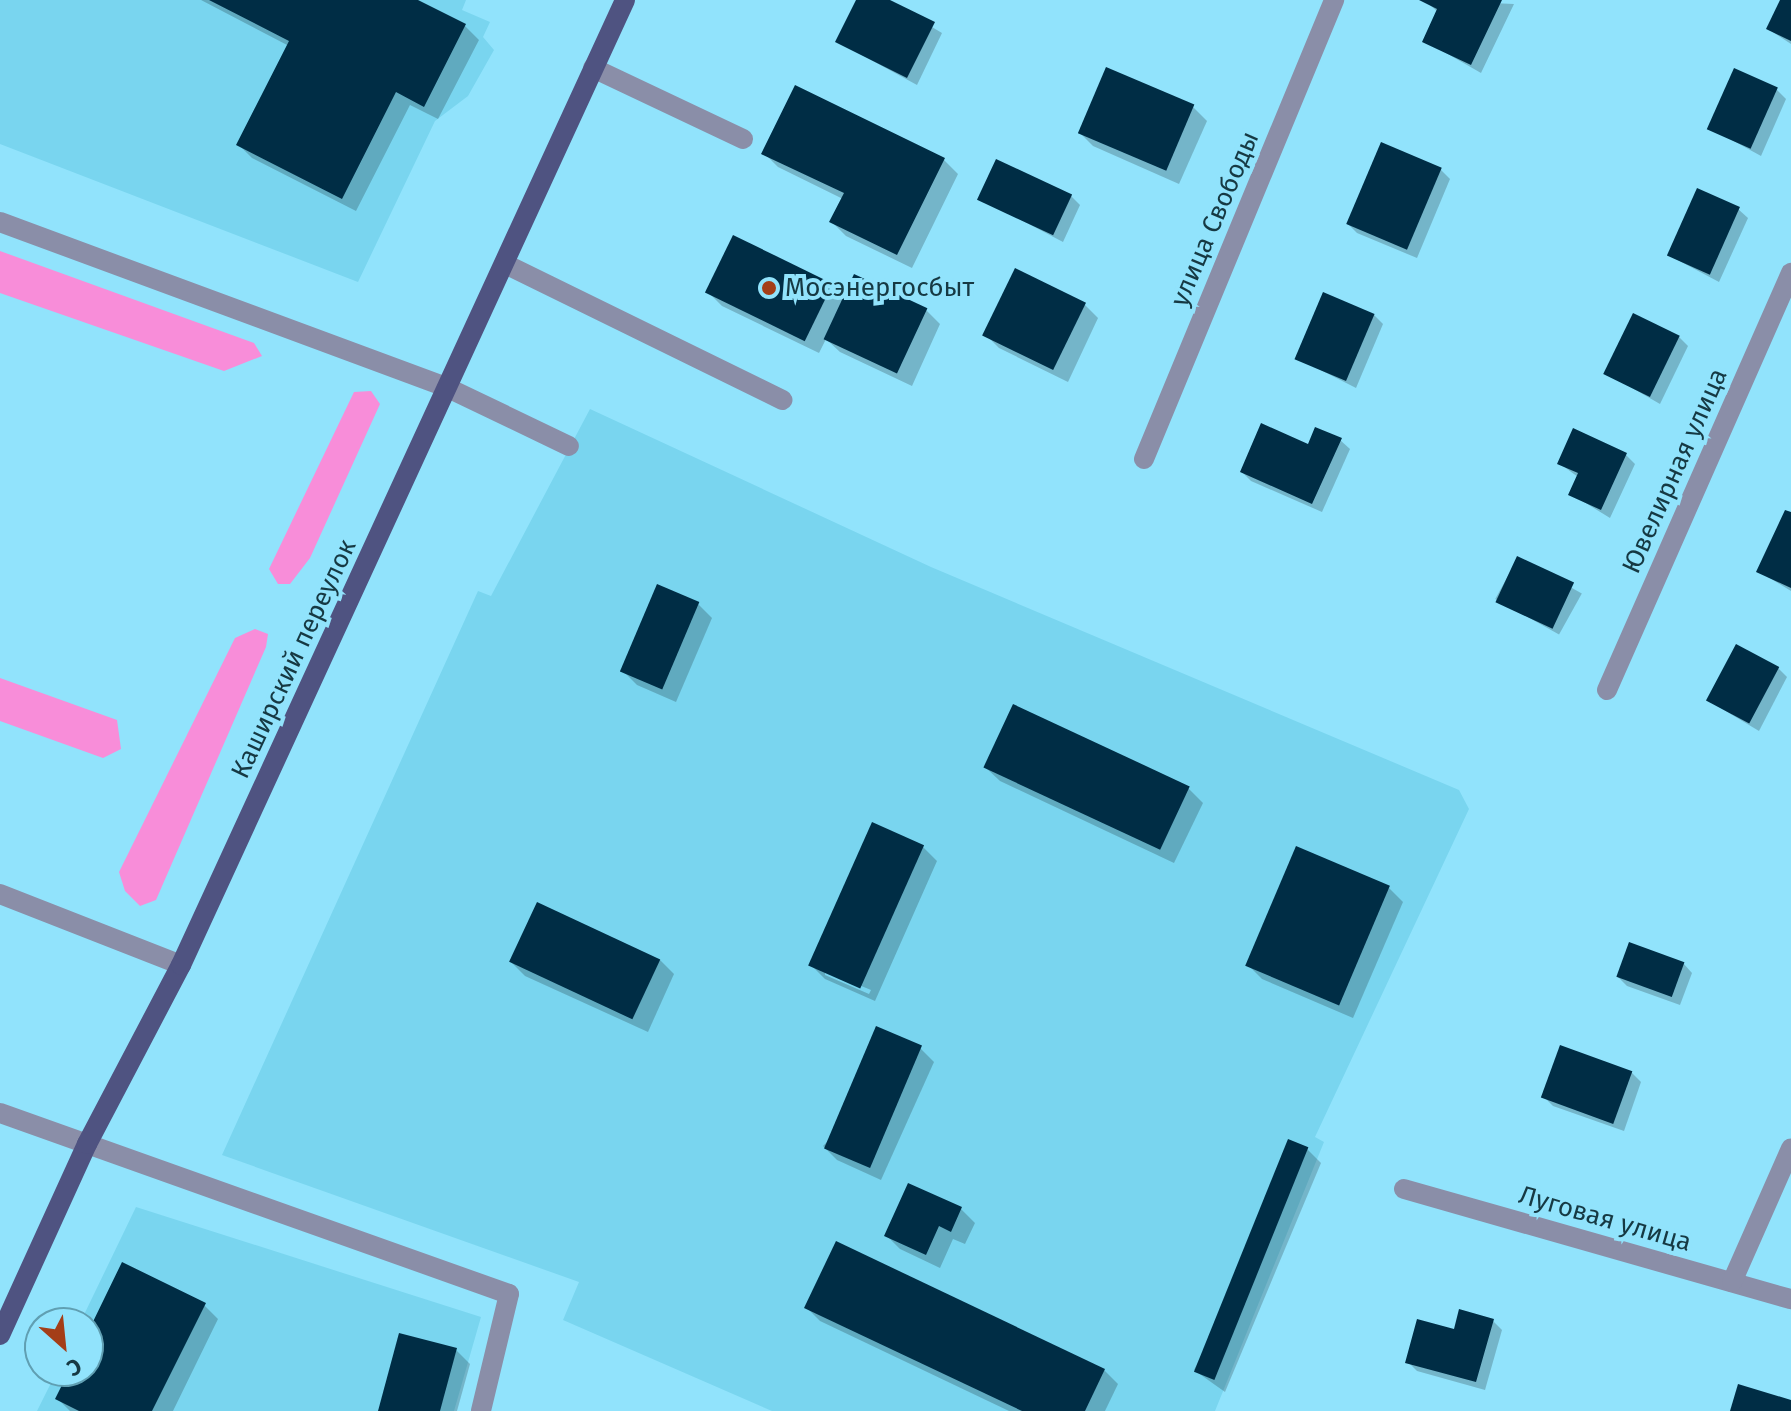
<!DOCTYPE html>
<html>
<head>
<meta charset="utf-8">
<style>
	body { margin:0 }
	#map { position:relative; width:1791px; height:1411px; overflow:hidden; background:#91e3fc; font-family:"Fira Sans",sans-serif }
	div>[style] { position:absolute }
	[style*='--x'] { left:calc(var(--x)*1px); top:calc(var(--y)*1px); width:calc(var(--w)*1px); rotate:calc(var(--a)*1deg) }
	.built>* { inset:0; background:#79d5ef }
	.green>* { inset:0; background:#f88dd9 }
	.shadow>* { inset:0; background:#0003; transform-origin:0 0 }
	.building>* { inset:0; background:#002d45; transform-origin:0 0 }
	.minor>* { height:20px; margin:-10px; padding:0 10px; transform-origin:10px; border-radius:10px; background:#8a8ea8 }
	.major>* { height:20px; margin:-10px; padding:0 10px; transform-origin:10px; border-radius:10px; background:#4f5381 }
	.dots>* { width:22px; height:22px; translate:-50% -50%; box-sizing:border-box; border:4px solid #91e3fc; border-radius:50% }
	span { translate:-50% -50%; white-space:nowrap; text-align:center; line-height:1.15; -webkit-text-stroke:8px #91e3fc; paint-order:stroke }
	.street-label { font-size:26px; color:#163943 }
	.poi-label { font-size:26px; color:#163943 }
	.left { translate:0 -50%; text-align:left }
	.north { position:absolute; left:24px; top:1307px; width:80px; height:80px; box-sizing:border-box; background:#91e3fc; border:2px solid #609fb2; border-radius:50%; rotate:153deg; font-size:22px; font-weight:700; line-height:32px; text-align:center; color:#163943 }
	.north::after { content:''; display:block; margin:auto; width:28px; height:36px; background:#a43e18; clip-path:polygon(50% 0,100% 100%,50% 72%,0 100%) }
</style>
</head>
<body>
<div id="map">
	<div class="built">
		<div style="clip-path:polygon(0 0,466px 0,462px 10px,490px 22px,483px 37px,494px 50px,468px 96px,435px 121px,358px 282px,0 144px)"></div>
		<div style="clip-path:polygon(590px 409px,931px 567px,1459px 790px,1469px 809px,1315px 1137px,1324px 1142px,1215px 1411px,772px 1411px,563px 1320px,579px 1282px,222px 1155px,478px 591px,491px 596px)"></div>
		<div style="clip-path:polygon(136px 1207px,481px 1317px,454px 1411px,37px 1411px,57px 1371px,88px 1371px,88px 1323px,80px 1323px)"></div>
	</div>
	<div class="green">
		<div style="clip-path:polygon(0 251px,254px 343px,262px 356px,224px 371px,0 293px)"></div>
		<div style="clip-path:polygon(371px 391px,380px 404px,310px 558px,290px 584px,278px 584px,269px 569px,354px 392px)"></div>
		<div style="clip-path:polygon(255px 629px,268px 634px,266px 647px,156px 900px,140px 906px,125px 891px,119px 872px,235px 638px)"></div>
		<div style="clip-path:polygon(0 678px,117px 720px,121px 749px,103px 758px,0 721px)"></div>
	</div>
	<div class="shadow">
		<div style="clip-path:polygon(201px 0,414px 0,465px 26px,479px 40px,438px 119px,410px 105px,356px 211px,252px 158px,238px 144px,289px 46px)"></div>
		<div style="clip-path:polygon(858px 0,886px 0,942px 33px,917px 85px,838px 42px)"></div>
		<div style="clip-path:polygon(1424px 0,1514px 4px,1481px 73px,1425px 41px,1438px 12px)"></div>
		<div style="clip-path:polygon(1782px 0,1791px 0,1791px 44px,1768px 29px)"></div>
		<div style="clip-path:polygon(1107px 69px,1193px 107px,1207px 121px,1179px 184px,1093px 146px,1079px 132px)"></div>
		<div style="clip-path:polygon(1777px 90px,1786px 99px,1761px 156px,1710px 128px)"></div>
		<div style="clip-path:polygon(1382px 145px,1441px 170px,1450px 179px,1417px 258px,1357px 233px,1348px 224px)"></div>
		<div style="clip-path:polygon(764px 153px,944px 160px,958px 174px,912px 268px,846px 236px,832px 222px,843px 199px,778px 167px)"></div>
		<div style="clip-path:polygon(1071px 196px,1080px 205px,1063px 242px,981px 199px)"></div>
		<div style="clip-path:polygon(1738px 209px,1748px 218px,1719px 282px,1670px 256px)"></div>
		<div style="clip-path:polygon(855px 277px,926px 310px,940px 324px,912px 386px,840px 352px,826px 339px,819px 353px,722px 306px,708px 292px,832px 285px,845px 298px)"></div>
		<div style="clip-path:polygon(1084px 304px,1098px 318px,1068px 382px,999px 348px,985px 334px)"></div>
		<div style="clip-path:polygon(1374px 315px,1383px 324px,1356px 388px,1297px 358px)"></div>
		<div style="clip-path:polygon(1679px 337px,1688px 346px,1660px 404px,1606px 373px)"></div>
		<div style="clip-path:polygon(1340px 440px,1350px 449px,1322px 512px,1251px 481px,1242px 472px)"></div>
		<div style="clip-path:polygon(1626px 455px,1635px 464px,1610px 518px,1571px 494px,1578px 477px,1559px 463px)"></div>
		<div style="clip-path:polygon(1791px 515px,1791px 591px,1758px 571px)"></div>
		<div style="left:1518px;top:558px;width:73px;height:47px;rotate:29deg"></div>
		<div style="clip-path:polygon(698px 604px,712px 618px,676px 702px,637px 685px,623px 671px)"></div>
		<div style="clip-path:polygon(1778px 668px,1787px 677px,1759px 731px,1709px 701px)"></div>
		<div style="clip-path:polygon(985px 767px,1189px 789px,1203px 803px,1174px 863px,1000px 781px)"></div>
		<div style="clip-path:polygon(evenodd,923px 847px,937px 861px,875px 1001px,825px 979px,811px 965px,923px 847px,825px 971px,871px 990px,869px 994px,825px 975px,825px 971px)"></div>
		<div style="clip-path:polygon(1389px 888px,1403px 902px,1353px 1018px,1262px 979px,1248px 965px)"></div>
		<div style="clip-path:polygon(660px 960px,674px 974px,648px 1032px,525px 976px,511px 962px)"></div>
		<div style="clip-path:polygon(1683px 963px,1692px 973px,1680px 1005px,1627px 986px,1618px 977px)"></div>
		<div style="clip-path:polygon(920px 1048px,934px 1062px,881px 1180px,837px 1160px,823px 1146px)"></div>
		<div style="clip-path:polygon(1632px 1073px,1641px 1082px,1624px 1131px,1553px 1106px,1544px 1097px)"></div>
		<div style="clip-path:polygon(1307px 1149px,1321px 1163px,1225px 1392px,1194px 1370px)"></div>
		<div style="clip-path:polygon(961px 1209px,975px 1223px,965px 1244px,953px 1239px,940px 1268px,900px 1249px,886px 1235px)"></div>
		<div style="clip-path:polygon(204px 1305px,218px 1319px,173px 1411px,70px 1411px,57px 1398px,71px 1371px,88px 1371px,88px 1336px)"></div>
		<div style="clip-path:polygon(806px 1307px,1104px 1370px,1118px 1384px,1105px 1411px,1009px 1411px,820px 1321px)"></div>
		<div style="clip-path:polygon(1493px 1321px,1502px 1330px,1485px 1390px,1417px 1371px,1408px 1362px,1455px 1332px)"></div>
		<div style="clip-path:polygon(456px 1350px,470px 1364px,457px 1411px,381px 1411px)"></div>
	</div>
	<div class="building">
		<div style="clip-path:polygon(209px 0,418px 0,466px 24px,424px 107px,396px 92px,342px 199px,236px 145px,289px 41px)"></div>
		<div style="clip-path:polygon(856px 0,890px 0,935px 22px,907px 78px,835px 42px)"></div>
		<div style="clip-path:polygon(1419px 0,1502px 0,1471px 65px,1422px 42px,1437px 9px)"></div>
		<div style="clip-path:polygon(1780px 0,1791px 0,1791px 41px,1766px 29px)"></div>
		<div style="left:1106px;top:67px;width:96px;height:72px;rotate:23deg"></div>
		<div style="left:1734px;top:68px;width:48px;height:67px;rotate:24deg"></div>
		<div style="clip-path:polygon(795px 85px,945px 158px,897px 255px,829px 222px,844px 193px,761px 154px)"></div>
		<div style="left:1381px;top:142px;width:66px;height:89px;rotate:23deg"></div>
		<div style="left:996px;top:159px;width:84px;height:45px;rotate:25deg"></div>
		<div style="left:1697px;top:188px;width:47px;height:74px;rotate:24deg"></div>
		<div style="left:733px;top:235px;width:111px;height:64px;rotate:26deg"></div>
		<div style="left:1015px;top:268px;width:79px;height:75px;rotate:26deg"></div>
		<div style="left:854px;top:274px;width:81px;height:72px;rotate:25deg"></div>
		<div style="left:1323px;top:292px;width:56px;height:73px;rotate:23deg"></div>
		<div style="left:1633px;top:313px;width:52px;height:68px;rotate:26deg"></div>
		<div style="clip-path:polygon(1261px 423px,1308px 444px,1315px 427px,1342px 438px,1312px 504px,1240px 472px)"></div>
		<div style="clip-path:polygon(1573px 428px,1627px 453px,1601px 510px,1568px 495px,1578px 473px,1557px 464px)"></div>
		<div style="clip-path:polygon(1785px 510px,1791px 512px,1791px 588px,1756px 572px)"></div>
		<div style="left:1517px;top:556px;width:63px;height:51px;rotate:25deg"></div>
		<div style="left:657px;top:584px;width:46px;height:95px;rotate:23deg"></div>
		<div style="left:1736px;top:644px;width:49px;height:64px;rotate:28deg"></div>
		<div style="left:1013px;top:704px;width:195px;height:70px;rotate:25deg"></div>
		<div style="left:872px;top:822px;width:57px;height:157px;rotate:24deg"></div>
		<div style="left:1296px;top:846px;width:102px;height:130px;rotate:23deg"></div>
		<div style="left:537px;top:902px;width:136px;height:66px;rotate:25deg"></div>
		<div style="left:1629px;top:942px;width:59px;height:37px;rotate:20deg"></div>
		<div style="left:876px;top:1026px;width:50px;height:133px;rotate:23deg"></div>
		<div style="left:1560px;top:1045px;width:77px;height:56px;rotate:20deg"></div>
		<div style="left:1288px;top:1139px;width:22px;height:251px;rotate:22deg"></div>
		<div style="clip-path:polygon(908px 1183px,962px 1207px,951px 1232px,939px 1226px,926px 1255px,884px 1236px)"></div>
		<div style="clip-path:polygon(836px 1241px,1105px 1369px,1085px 1411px,1022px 1411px,804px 1308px)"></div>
		<div style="clip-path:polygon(122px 1262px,206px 1303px,152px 1411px,79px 1411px,55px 1399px,69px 1371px,88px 1371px,88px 1332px)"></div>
		<div style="clip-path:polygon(1459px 1309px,1494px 1319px,1476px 1382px,1405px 1363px,1417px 1319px,1454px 1329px)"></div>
		<div style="clip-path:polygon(399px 1333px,457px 1348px,440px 1411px,378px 1411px)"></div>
		<div style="clip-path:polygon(1738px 1384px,1791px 1400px,1791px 1411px,1730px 1411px)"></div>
	</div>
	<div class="minor">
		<div style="--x:593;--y:68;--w:166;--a:25.3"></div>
		<div style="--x:0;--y:222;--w:478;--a:20.3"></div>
		<div style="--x:448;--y:388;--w:134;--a:25.6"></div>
		<div style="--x:505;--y:264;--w:309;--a:26.1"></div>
		<div style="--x:1144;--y:459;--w:497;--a:-67.5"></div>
		<div style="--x:1607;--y:690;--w:456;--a:-66.2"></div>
		<div style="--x:0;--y:894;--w:194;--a:21.4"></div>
		<div style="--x:0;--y:1113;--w:540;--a:19.58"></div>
		<div style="--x:509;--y:1294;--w:120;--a:103.5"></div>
		<div style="--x:1404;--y:1189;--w:402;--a:15.9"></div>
		<div style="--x:1732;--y:1282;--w:146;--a:-66.2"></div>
	</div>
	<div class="major">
		<div style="--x:0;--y:1335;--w:210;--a:-65.5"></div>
		<div style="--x:87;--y:1144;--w:202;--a:-62.3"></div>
		<div style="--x:181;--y:965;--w:1062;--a:-65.29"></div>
	</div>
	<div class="dots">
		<div style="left:769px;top:288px;background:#a43e18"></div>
	</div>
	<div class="street-label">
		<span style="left:1215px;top:219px;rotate:-67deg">улица Свободы</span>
		<span style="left:1675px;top:471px;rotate:-66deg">Ювелирная улица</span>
		<span style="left:294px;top:659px;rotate:-65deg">Каширский переулок</span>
		<span style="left:1605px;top:1219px;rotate:16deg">Луговая улица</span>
	</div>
	<div class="poi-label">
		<span class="left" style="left:785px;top:288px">Мосэнергосбыт</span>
	</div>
	<div class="north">С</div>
</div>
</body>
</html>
